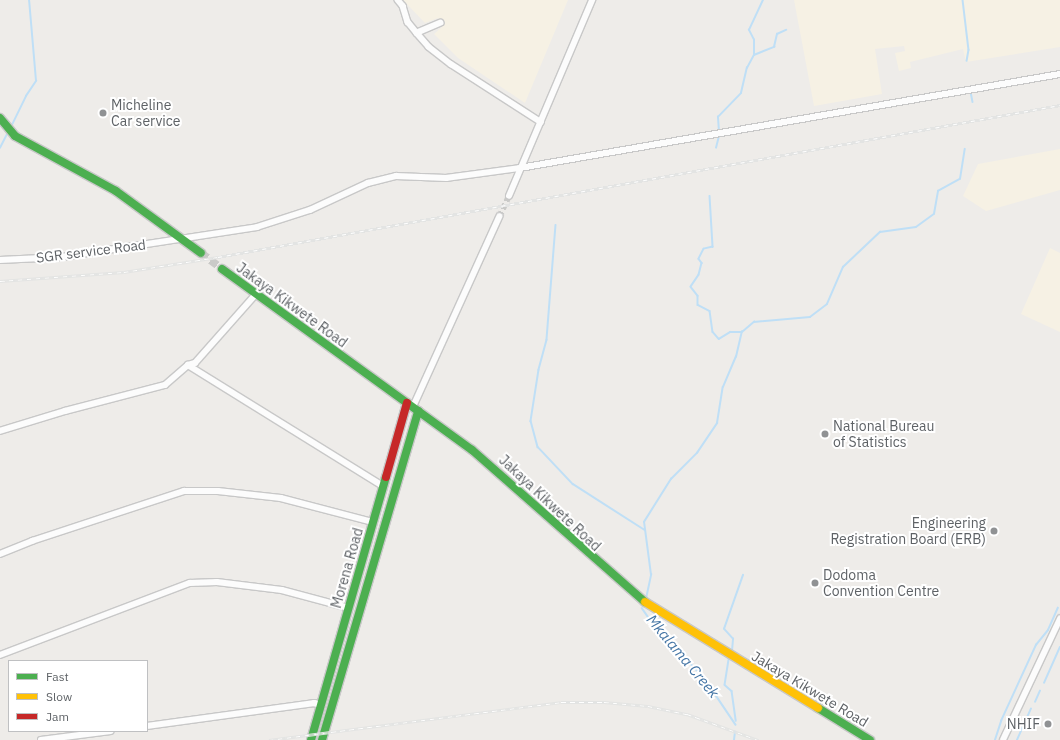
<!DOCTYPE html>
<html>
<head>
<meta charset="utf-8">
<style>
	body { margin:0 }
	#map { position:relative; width:1060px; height:740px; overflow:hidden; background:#eeece9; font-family:"IBM Plex Sans",sans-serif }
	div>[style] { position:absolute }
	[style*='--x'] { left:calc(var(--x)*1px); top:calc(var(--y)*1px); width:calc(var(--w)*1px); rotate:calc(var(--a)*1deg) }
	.commercial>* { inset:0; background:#f6f1e4 }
	.stream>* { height:1.5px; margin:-0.75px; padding:0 0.75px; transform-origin:0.75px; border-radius:0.75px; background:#bfdff6 }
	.street-tunnel>* { height:5.5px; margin-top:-2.75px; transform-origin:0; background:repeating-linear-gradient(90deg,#cacac8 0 5.5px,transparent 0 8.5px) }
	.secondary-tunnel>* { height:8px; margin-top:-4px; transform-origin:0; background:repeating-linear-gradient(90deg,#cacac8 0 8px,transparent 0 12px) }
	.roads { filter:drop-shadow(1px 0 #c8c8c8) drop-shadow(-1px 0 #c8c8c8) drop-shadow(0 1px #c8c8c8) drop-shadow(0 -1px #c8c8c8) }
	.street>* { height:5.5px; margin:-2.75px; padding:0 2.75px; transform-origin:2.75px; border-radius:2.75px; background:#fcfcfc }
	.fast>* { height:8px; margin:-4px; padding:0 4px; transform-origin:4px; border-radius:4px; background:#4caf50 }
	.slow>* { height:8px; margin:-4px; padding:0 4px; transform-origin:4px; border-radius:4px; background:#ffc107 }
	.jam>* { height:8px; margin:-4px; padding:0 4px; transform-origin:4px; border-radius:4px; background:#c62828 }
	.rail>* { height:3px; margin-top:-1.5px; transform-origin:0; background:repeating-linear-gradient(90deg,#fff 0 4.5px,#e3e4e3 0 9px); box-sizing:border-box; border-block:1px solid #e3e4e3 }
	.dots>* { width:11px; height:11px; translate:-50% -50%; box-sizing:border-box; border:2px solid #fff; border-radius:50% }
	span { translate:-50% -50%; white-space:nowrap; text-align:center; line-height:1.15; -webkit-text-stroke:4px #fff; paint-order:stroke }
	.poi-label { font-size:14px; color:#5e6266 }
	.left { translate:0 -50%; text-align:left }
	.right { translate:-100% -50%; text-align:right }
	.street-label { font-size:14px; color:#5e6266 }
	.water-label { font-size:15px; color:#4475a5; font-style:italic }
	.legend { position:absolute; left:8px; top:660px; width:140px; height:72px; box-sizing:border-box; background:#fff; border:1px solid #bfc0c2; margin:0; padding:5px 7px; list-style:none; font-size:12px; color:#5e6266 }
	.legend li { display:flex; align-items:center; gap:8px; height:20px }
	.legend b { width:20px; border:1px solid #bfc0c2 }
</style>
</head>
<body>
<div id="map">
	<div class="commercial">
		<div style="clip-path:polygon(403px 0,568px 0,525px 103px,458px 58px,434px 34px,442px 27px,438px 18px,425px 23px)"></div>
		<div style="clip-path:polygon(794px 0,1060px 0,1060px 47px,966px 62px,963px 49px,910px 62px,911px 68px,899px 71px,895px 53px,905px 51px,904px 46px,875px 49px,882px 94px,814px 106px)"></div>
		<div style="clip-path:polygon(1060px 149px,1060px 190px,986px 211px,963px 196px,978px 164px)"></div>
		<div style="clip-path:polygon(1050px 248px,1060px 253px,1060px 332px,1021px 314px)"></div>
	</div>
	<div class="stream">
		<div style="--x:963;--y:0;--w:50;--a:83.2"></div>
		<div style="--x:969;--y:50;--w:11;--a:100"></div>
		<div style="--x:754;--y:55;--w:22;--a:-22"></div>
		<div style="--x:774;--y:47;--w:13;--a:-77"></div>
		<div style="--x:777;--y:34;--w:10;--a:-24"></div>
		<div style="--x:971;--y:92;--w:10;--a:79"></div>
		<div style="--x:11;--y:127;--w:34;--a:-64"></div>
		<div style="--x:26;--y:96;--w:18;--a:-56"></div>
		<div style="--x:36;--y:81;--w:81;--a:-94.9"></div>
		<div style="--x:719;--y:132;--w:15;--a:-94"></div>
		<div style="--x:718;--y:117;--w:33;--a:-46"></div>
		<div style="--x:741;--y:93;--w:26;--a:-77"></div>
		<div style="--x:747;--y:68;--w:15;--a:-62"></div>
		<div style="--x:754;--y:55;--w:15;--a:-90"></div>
		<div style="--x:754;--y:40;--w:11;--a:-117"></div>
		<div style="--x:749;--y:30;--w:33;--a:-65"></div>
		<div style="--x:0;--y:148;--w:18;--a:-63"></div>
		<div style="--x:716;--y:148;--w:12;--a:-76"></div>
		<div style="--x:710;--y:196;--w:51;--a:86.6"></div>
		<div style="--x:713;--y:247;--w:9;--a:167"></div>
		<div style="--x:704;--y:249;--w:11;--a:117"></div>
		<div style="--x:699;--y:259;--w:5;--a:53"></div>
		<div style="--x:702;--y:263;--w:12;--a:104"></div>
		<div style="--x:699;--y:275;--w:14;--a:124"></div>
		<div style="--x:691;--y:287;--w:11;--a:52"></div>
		<div style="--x:698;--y:296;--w:9;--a:90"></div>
		<div style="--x:698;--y:305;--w:13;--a:27"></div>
		<div style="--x:710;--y:311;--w:21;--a:82"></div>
		<div style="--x:713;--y:332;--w:9;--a:49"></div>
		<div style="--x:719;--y:339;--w:13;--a:-32"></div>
		<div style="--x:730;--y:332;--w:11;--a:0"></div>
		<div style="--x:556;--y:225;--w:115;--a:94.5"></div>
		<div style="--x:547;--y:340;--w:31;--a:105"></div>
		<div style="--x:539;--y:370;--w:52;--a:98.9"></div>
		<div style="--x:531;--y:421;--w:27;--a:75"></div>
		<div style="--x:538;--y:447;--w:51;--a:46.6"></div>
		<div style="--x:573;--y:484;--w:85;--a:32.6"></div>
		<div style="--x:646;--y:599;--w:25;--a:-78"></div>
		<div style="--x:651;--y:575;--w:53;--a:-97.5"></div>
		<div style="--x:644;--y:522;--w:51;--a:-57.9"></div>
		<div style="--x:671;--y:479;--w:37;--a:-45"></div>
		<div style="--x:697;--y:453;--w:36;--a:-56"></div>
		<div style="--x:717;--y:423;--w:36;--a:-81"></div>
		<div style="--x:723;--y:387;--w:33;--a:-67"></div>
		<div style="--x:736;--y:357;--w:26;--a:-77"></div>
		<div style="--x:742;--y:332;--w:16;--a:-40"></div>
		<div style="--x:754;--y:322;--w:56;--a:-5.1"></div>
		<div style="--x:810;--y:317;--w:21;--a:-37"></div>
		<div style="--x:827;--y:304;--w:40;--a:-66.6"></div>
		<div style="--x:843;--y:267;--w:51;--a:-43.4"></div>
		<div style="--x:880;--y:232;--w:36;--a:-8"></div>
		<div style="--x:916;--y:227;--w:22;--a:-36"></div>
		<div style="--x:934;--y:214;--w:23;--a:-80"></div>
		<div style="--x:938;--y:191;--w:25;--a:-29"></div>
		<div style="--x:960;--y:179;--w:30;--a:-81"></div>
		<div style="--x:642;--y:608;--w:16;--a:55"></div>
		<div style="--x:651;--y:621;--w:79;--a:47"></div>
		<div style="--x:705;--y:679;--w:55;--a:56"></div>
		<div style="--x:732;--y:651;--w:12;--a:-85"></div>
		<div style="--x:733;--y:639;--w:13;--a:-132"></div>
		<div style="--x:724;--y:629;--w:57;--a:-70.6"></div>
		<div style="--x:729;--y:660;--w:25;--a:99"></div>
		<div style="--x:725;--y:685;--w:9;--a:41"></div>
		<div style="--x:732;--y:691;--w:30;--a:82"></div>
		<div style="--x:1044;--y:683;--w:39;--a:-66"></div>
		<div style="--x:1035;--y:702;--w:12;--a:-66"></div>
		<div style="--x:734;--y:740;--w:8;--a:-83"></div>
		<div style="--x:995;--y:740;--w:20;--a:-72"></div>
		<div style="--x:1001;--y:721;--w:84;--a:-65.3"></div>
		<div style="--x:1036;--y:645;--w:19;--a:-51"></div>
		<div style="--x:1048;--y:630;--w:24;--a:-66"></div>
		<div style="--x:1017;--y:740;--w:34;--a:-66"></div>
	</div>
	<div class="street-tunnel">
		<div style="--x:499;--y:217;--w:23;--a:-65"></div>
	</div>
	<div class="secondary-tunnel">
		<div style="--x:201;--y:253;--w:26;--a:37"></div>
	</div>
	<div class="roads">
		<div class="street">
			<div style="--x:398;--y:0;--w:8;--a:50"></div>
			<div style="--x:403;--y:6;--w:17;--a:73"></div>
			<div style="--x:408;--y:22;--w:14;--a:51"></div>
			<div style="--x:441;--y:23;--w:26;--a:157"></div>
			<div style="--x:417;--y:33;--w:18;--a:49"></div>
			<div style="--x:429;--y:47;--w:28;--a:38"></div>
			<div style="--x:451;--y:64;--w:107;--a:32.8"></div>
			<div style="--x:509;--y:196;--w:213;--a:-67"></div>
			<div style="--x:0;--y:260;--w:62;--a:-2.8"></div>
			<div style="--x:62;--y:257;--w:197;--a:-8.7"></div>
			<div style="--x:257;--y:227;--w:56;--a:-17.8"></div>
			<div style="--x:310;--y:210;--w:64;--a:-25"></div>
			<div style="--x:368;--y:183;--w:29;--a:-14"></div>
			<div style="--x:396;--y:176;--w:50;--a:2.3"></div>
			<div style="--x:446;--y:178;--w:75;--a:-7.7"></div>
			<div style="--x:520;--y:168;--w:548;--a:-9.87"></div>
			<div style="--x:188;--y:365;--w:229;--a:31.8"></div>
			<div style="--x:413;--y:407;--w:209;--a:-65.6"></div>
			<div style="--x:0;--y:431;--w:68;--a:-17.1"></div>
			<div style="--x:65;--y:411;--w:103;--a:-14.6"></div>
			<div style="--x:165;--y:385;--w:30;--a:-41"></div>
			<div style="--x:188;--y:365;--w:7;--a:-16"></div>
			<div style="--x:195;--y:363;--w:92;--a:-48.5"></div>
			<div style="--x:0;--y:554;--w:35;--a:-22"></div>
			<div style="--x:32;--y:541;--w:160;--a:-18.2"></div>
			<div style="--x:184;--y:491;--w:34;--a:0"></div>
			<div style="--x:218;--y:491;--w:63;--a:6.3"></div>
			<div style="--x:281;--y:498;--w:95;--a:14.6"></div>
			<div style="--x:0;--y:655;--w:203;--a:-20.8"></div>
			<div style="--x:190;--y:583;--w:27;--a:-2"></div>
			<div style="--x:217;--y:582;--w:65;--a:7"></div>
			<div style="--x:282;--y:590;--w:69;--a:15"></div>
			<div style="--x:147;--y:726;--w:169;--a:-7.8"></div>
			<div style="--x:314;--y:703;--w:8;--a:14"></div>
			<div style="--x:41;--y:740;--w:70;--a:-7.4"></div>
			<div style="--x:1003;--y:740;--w:134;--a:-64.8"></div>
		</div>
		<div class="fast">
			<div style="--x:0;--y:118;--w:23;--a:50"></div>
			<div style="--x:15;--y:136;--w:115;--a:28.6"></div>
			<div style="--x:116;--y:191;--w:105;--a:36.1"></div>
			<div style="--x:222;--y:269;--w:309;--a:35.9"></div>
			<div style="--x:472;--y:450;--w:230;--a:41.3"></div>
			<div style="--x:818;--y:708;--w:61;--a:31.6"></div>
			<div style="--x:311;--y:740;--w:273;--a:-74.1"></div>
			<div style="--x:322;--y:740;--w:343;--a:-73.7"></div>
		</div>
		<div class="slow">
			<div style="--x:645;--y:602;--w:203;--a:31.5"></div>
		</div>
		<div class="jam">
			<div style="--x:386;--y:477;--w:77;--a:-74.2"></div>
		</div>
	</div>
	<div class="rail">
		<div style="--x:0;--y:281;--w:124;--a:-4.2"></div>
		<div style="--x:124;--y:272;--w:95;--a:-9.1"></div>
		<div style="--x:218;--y:257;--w:856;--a:-10.23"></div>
		<div style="--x:269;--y:740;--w:294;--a:-7.4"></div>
		<div style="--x:561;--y:702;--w:43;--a:0"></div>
		<div style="--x:604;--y:702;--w:44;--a:5.2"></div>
		<div style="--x:648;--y:706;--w:40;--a:12"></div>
		<div style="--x:687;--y:714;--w:76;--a:20.1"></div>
	</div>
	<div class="dots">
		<div style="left:103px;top:113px;background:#909294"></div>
		<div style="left:825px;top:434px;background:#909294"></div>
		<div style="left:994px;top:531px;background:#909294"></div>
		<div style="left:815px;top:583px;background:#909294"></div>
		<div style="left:1048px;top:724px;background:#909294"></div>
	</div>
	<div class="poi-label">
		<span class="left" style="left:111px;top:113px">Micheline<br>Car service</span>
		<span class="left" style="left:833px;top:434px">National Bureau<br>of Statistics</span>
		<span class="right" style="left:986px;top:531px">Engineering<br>Registration Board (ERB)</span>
		<span class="left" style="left:823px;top:583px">Dodoma<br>Convention Centre</span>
		<span class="right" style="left:1040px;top:724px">NHIF</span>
	</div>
	<div class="street-label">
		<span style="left:91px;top:251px;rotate:-7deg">SGR service Road</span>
		<span style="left:292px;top:305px;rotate:36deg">Jakaya Kikwete Road</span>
		<span style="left:550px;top:503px;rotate:43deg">Jakaya Kikwete Road</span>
		<span style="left:347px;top:568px;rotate:-74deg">Morena Road</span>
		<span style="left:810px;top:689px;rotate:31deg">Jakaya Kikwete Road</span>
	</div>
	<div class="water-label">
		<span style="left:683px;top:656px;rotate:50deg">Mkalama Creek</span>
	</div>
	<ul class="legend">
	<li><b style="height:5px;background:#4caf50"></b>Fast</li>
	<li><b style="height:5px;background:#ffc107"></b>Slow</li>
	<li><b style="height:5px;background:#c62828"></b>Jam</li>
	</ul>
</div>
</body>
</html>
